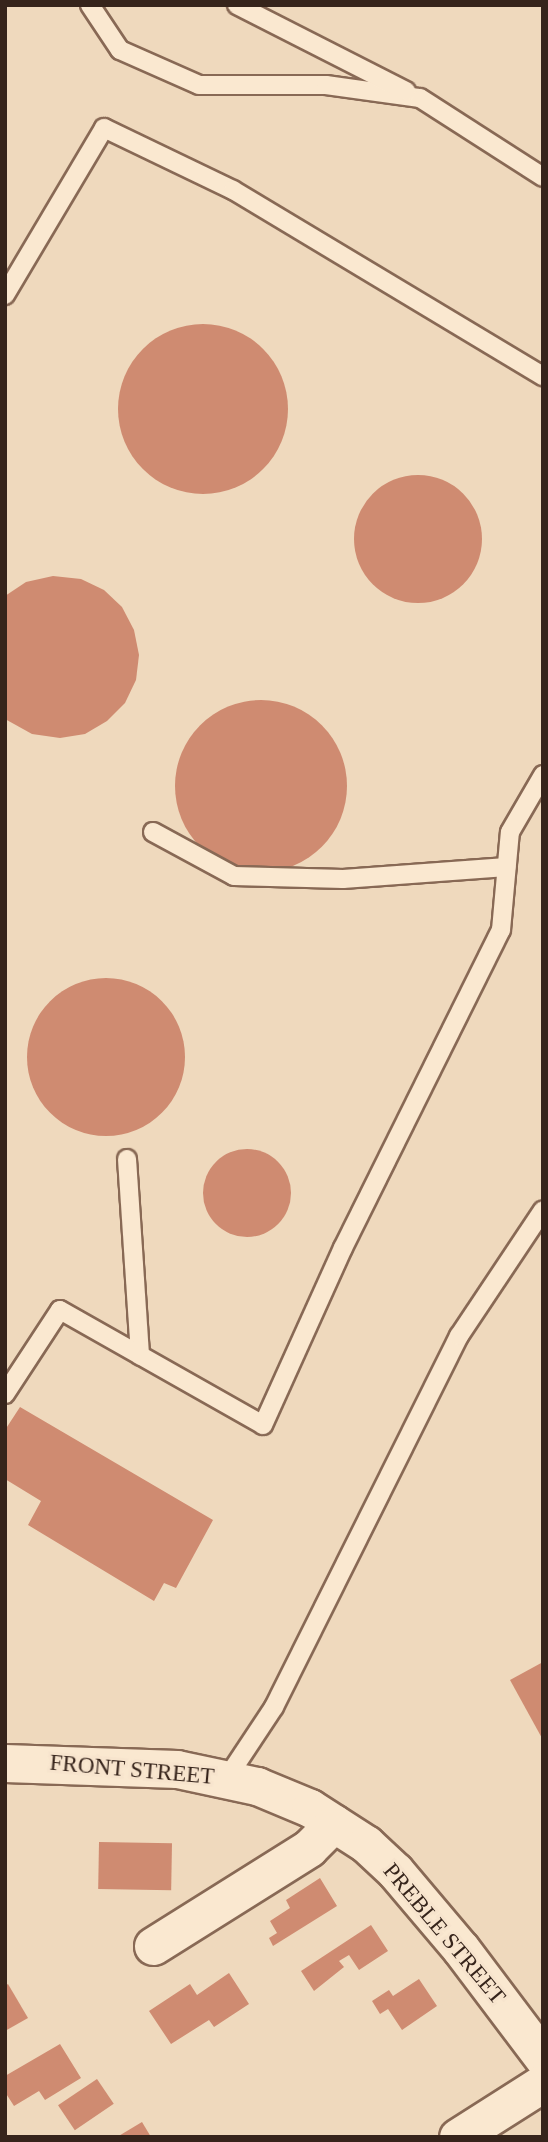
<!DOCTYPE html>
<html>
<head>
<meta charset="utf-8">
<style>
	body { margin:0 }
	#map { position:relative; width:548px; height:2142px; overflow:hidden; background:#efd9bd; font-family:Georgia,serif }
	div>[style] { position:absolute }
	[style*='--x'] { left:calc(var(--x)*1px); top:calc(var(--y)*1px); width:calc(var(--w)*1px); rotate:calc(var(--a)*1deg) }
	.building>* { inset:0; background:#cf8b71; transform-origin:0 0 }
	.round { border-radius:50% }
	.roads { filter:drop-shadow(2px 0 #886955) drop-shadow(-2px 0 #886955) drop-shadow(0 2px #886955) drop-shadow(0 -2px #886955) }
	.lane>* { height:18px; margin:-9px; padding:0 9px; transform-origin:9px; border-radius:9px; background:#fae8d0 }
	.street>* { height:37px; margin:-18.5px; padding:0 18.5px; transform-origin:18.5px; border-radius:18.5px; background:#fae8d0 }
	span { translate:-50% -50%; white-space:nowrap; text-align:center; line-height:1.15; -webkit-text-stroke:6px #f7e4cd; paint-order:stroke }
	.street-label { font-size:23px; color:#36241b }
	.frame { position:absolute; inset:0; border:7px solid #36241b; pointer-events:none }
</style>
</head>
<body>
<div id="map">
	<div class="building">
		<div class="round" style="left:118px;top:324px;width:170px;height:170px"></div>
		<div class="round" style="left:354px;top:475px;width:128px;height:128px"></div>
		<div style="clip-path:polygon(53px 576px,81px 579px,104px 590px,122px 607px,134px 630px,139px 655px,136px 680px,125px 703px,107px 721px,85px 734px,60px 738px,32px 734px,5px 719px,5px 596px,26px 582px)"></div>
		<div class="round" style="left:175px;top:700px;width:172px;height:172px"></div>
		<div class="round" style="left:27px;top:978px;width:158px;height:158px"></div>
		<div class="round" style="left:203px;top:1149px;width:88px;height:88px"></div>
		<div style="clip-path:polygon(20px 1407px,213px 1520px,176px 1588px,164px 1583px,154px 1601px,28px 1525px,41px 1501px,5px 1479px,5px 1430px)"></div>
		<div style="clip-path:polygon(543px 1662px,543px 1740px,510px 1680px)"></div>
		<div style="left:99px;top:1842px;width:73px;height:47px;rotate:1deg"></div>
		<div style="clip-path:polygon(320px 1878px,337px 1906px,273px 1946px,269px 1938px,277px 1933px,270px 1921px,290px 1908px,286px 1900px)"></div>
		<div style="clip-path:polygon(371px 1925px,388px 1951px,359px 1970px,349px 1955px,339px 1961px,344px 1967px,314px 1991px,301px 1971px)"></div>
		<div style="clip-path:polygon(229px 1973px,249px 2004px,214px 2027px,209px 2020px,171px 2044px,149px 2011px,190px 1984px,197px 1995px)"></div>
		<div style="clip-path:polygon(419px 1979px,437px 2006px,402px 2030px,388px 2009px,380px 2014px,372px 2001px,389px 1990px,393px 1996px)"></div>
		<div style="clip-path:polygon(8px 1984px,28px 2018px,5px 2031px,5px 1986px)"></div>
		<div style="clip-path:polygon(60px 2044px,81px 2078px,45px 2100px,39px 2091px,14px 2106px,5px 2092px,5px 2076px)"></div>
		<div style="left:97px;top:2079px;width:30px;height:47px;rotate:56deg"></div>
		<div style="clip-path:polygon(142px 2122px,151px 2137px,117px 2137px)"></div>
	</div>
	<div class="roads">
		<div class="lane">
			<div style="--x:90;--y:5;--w:54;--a:56.3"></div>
			<div style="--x:120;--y:50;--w:86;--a:23.9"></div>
			<div style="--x:199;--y:85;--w:127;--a:0"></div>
			<div style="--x:326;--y:85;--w:95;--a:7.9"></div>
			<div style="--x:420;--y:98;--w:146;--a:32.7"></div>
			<div style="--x:237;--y:5;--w:190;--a:27"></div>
			<div style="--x:5;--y:295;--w:194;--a:-59.3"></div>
			<div style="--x:104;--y:128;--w:143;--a:25.7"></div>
			<div style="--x:233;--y:190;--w:362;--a:31"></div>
			<div style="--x:153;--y:832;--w:92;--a:28.5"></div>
			<div style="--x:234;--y:876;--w:109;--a:1.6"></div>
			<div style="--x:343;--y:879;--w:164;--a:-4.2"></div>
			<div style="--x:127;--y:1159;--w:197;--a:86.2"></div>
			<div style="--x:5;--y:1394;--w:100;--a:-56.8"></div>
			<div style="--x:60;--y:1310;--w:233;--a:29.5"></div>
			<div style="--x:263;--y:1425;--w:194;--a:-65.7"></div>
			<div style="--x:343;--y:1248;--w:355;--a:-63.6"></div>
			<div style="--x:501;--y:930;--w:98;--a:-84.8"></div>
			<div style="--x:510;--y:832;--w:66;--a:-59.9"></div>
			<div style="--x:227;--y:1778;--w:85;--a:-56.5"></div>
			<div style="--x:274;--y:1707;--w:415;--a:-63.5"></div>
			<div style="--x:459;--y:1336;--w:151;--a:-56.3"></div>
		</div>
		<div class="street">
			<div style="--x:5;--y:1763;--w:172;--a:2"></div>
			<div style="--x:177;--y:1769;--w:82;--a:12"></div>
			<div style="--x:257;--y:1786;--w:57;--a:22.5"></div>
			<div style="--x:310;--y:1808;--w:67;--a:32.7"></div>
			<div style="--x:366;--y:1844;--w:40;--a:43"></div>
			<div style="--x:395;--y:1871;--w:102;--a:49.8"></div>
			<div style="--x:461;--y:1949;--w:136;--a:53"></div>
			<div style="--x:153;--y:1946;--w:184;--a:-32.1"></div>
			<div style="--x:309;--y:1848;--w:35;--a:-45"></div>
			<div style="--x:458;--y:2137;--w:101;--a:-32.4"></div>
		</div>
	</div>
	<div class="street-label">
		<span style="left:132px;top:1770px;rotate:5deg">FRONT STREET</span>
		<span style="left:444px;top:1934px;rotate:50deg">PREBLE STREET</span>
	</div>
	<div class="frame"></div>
</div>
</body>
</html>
